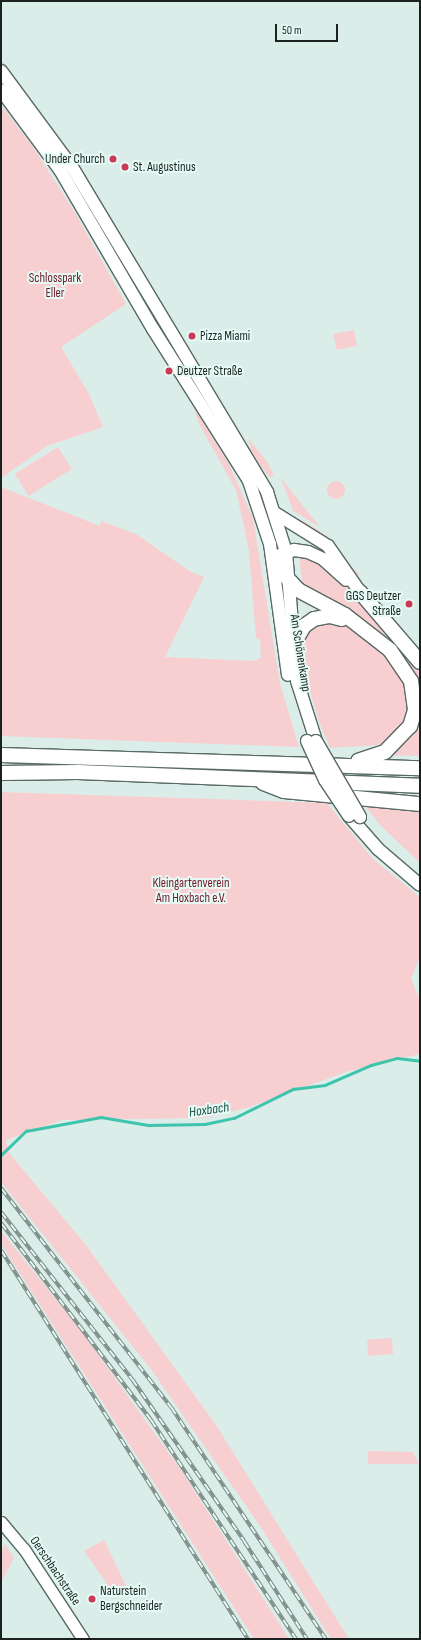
<!DOCTYPE html>
<html>
<head>
<meta charset="utf-8">
<style>
	body { margin:0 }
	#map { position:relative; width:421px; height:1640px; overflow:hidden; background:#daede8; font-family:"Sofia Sans Condensed",sans-serif }
	div>[style] { position:absolute }
	[style*='--x'] { left:calc(var(--x)*1px); top:calc(var(--y)*1px); width:calc(var(--w)*1px); rotate:calc(var(--a)*1deg) }
	.green>* { inset:0; background:#f8cfd1; transform-origin:0 0 }
	.round { border-radius:50% }
	.stream>* { height:2.5px; margin:-1.25px; padding:0 1.25px; transform-origin:1.25px; border-radius:1.25px; background:#3ec4ac }
	.roads { filter:drop-shadow(1px 0 #586964) drop-shadow(-1px 0 #586964) drop-shadow(0 1px #586964) drop-shadow(0 -1px #586964) }
	.secondary>* { height:11px; margin:-5.5px; padding:0 5.5px; transform-origin:5.5px; border-radius:5.5px; background:#fff }
	.primary>* { height:12px; margin:-6px; padding:0 6px; transform-origin:6px; border-radius:6px; background:#fff }
	.highway>* { height:14px; margin:-7px; padding:0 7px; transform-origin:7px; border-radius:7px; background:#fff }
	.rail>* { height:4px; margin-top:-2px; transform-origin:0; background:repeating-linear-gradient(90deg,#e7fbf6 0 8px,#7d8b87 0 16px); box-sizing:border-box; border-block:1px solid #7d8b87 }
	.bridges { filter:drop-shadow(1px 0 #586964) drop-shadow(-1px 0 #586964) drop-shadow(0 1px #586964) drop-shadow(0 -1px #586964) }
	.primary-bridge>* { height:12px; margin:-6px; padding:0 6px; transform-origin:6px; border-radius:6px; background:#fff }
	.dots>* { width:11px; height:11px; translate:-50% -50%; box-sizing:border-box; border:2px solid #e7fbf6; border-radius:50% }
	span { translate:-50% -50%; white-space:nowrap; text-align:center; line-height:1.15; -webkit-text-stroke:4px #e7fbf6; paint-order:stroke }
	.poi-label { font-size:13px; color:#1a211f }
	.right { translate:-100% -50%; text-align:right }
	.left { translate:0 -50%; text-align:left }
	.park-label { font-size:13px; color:#6f1929 }
	.street-label { font-size:13px; color:#1a211f }
	.water-label { font-size:14px; color:#195045; font-style:italic }
	.frame { position:absolute; inset:0; border:2px solid #1a211f; pointer-events:none }
	.scale { position:absolute; left:275px; top:24px; width:63px; height:18px; box-sizing:border-box; border:2px solid #1a211f; border-top:0; padding-left:5px; font-size:12px; line-height:14px; white-space:nowrap; color:#1a211f; -webkit-text-stroke:3px #e7fbf6; paint-order:stroke }
</style>
</head>
<body>
<div id="map">
	<div class="green">
		<div style="clip-path:polygon(1px 105px,33px 147px,74px 211px,126px 304px,61px 347px,89px 394px,103px 427px,47px 446px,1px 478px)"></div>
		<div style="left:354px;top:330px;width:16px;height:21px;rotate:79deg"></div>
		<div style="clip-path:polygon(194px 408px,229px 464px,253px 518px,280px 684px,299px 747px,1px 736px,1px 487px,100px 526px,101px 521px,136px 534px,191px 572px,204px 577px,165px 657px,255px 661px,261px 657px,260px 640px,256px 638px,249px 551px,236px 490px,198px 422px)"></div>
		<div style="clip-path:polygon(248px 438px,268px 463px,274px 476px,270px 478px,252px 454px)"></div>
		<div style="left:58px;top:447px;width:26px;height:51px;rotate:58deg"></div>
		<div style="clip-path:polygon(281px 478px,319px 526px,318px 526px,293px 511px)"></div>
		<div class="round" style="left:327px;top:481px;width:18px;height:18px"></div>
		<div style="clip-path:polygon(299px 518px,324px 534px,360px 576px,353px 573px,330px 542px)"></div>
		<div style="clip-path:polygon(299px 555px,320px 563px,344px 584px,397px 649px,420px 671px,420px 756px,385px 755px,408px 736px,414px 676px,303px 588px)"></div>
		<div style="clip-path:polygon(332px 623px,347px 624px,387px 654px,409px 683px,408px 719px,390px 739px,379px 745px,330px 748px,319px 722px,308px 684px,303px 641px,317px 625px)"></div>
		<div style="clip-path:polygon(1px 792px,327px 803px,373px 859px,420px 897px,420px 958px,411px 978px,420px 1001px,420px 1054px,346px 1072px,250px 1107px,205px 1118px,62px 1120px,6px 1140px,9px 1153px,86px 1245px,216px 1425px,349px 1639px,331px 1639px,262px 1529px,150px 1368px,1px 1182px)"></div>
		<div style="clip-path:polygon(365px 806px,420px 809px,420px 863px,381px 826px)"></div>
		<div style="clip-path:polygon(1px 1231px,79px 1328px,181px 1470px,289px 1639px,254px 1639px,1px 1244px)"></div>
		<div style="left:392px;top:1338px;width:16px;height:25px;rotate:86deg"></div>
		<div style="clip-path:polygon(368px 1451px,413px 1452px,419px 1464px,368px 1464px)"></div>
		<div style="clip-path:polygon(104px 1540px,127px 1588px,114px 1594px,84px 1551px)"></div>
		<div style="clip-path:polygon(5px 1544px,14px 1558px,1px 1582px,1px 1551px)"></div>
	</div>
	<div class="stream">
		<div style="--x:1;--y:1155;--w:35;--a:-44"></div>
		<div style="--x:26;--y:1131;--w:76;--a:-10.6"></div>
		<div style="--x:101;--y:1117;--w:49;--a:9.5"></div>
		<div style="--x:149;--y:1125;--w:56;--a:-1"></div>
		<div style="--x:205;--y:1124;--w:30;--a:-12"></div>
		<div style="--x:234;--y:1118;--w:66;--a:-26.2"></div>
		<div style="--x:293;--y:1089;--w:32;--a:-7"></div>
		<div style="--x:325;--y:1085;--w:50;--a:-23.5"></div>
		<div style="--x:371;--y:1065;--w:27;--a:-15"></div>
		<div style="--x:397;--y:1058;--w:23;--a:7"></div>
	</div>
	<div class="roads">
		<div class="secondary">
			<div style="--x:1;--y:1522;--w:35;--a:50"></div>
			<div style="--x:24;--y:1549;--w:108;--a:56.8"></div>
		</div>
		<div class="primary">
			<div style="--x:1;--y:71;--w:119;--a:53.5"></div>
			<div style="--x:72;--y:167;--w:379;--a:59"></div>
			<div style="--x:267;--y:492;--w:63;--a:72.4"></div>
			<div style="--x:286;--y:552;--w:129;--a:85.1"></div>
			<div style="--x:297;--y:681;--w:63;--a:72.4"></div>
			<div style="--x:1;--y:90;--w:99;--a:53.6"></div>
			<div style="--x:60;--y:170;--w:184;--a:59.7"></div>
			<div style="--x:153;--y:329;--w:180;--a:57.7"></div>
			<div style="--x:249;--y:481;--w:66;--a:71.6"></div>
			<div style="--x:270;--y:544;--w:132;--a:82.2"></div>
			<div style="--x:275;--y:513;--w:62;--a:31.9"></div>
			<div style="--x:328;--y:546;--w:56;--a:55.2"></div>
			<div style="--x:280;--y:555;--w:15;--a:-20"></div>
			<div style="--x:294;--y:550;--w:14;--a:8"></div>
			<div style="--x:308;--y:552;--w:17;--a:25"></div>
			<div style="--x:323;--y:559;--w:31;--a:42"></div>
			<div style="--x:349;--y:816;--w:44;--a:48.7"></div>
			<div style="--x:378;--y:849;--w:55;--a:40.6"></div>
		</div>
		<div class="highway">
			<div style="--x:274;--y:564;--w:35;--a:47"></div>
			<div style="--x:298;--y:590;--w:53;--a:28"></div>
			<div style="--x:345;--y:615;--w:57;--a:37.9"></div>
			<div style="--x:390;--y:650;--w:37;--a:56"></div>
			<div style="--x:411;--y:681;--w:29;--a:82"></div>
			<div style="--x:415;--y:710;--w:17;--a:107"></div>
			<div style="--x:410;--y:726;--w:36;--a:134"></div>
			<div style="--x:385;--y:752;--w:28;--a:162"></div>
			<div style="--x:360;--y:592;--w:92;--a:49.4"></div>
			<div style="--x:293;--y:645;--w:22;--a:-60"></div>
			<div style="--x:304;--y:626;--w:12;--a:-35"></div>
			<div style="--x:314;--y:619;--w:16;--a:-11"></div>
			<div style="--x:330;--y:616;--w:12;--a:14"></div>
			<div style="--x:1;--y:755;--w:419;--a:1.8"></div>
			<div style="--x:1;--y:773;--w:77;--a:-0.7"></div>
			<div style="--x:78;--y:772;--w:342;--a:2.3"></div>
			<div style="--x:263;--y:783;--w:22;--a:21"></div>
			<div style="--x:284;--y:791;--w:137;--a:5.5"></div>
		</div>
	</div>
	<div class="rail">
		<div style="--x:1;--y:1188;--w:277;--a:52.2"></div>
		<div style="--x:171;--y:1407;--w:279;--a:56.3"></div>
		<div style="--x:1;--y:1212;--w:212;--a:51.9"></div>
		<div style="--x:132;--y:1379;--w:197;--a:55.3"></div>
		<div style="--x:244;--y:1541;--w:117;--a:57.3"></div>
		<div style="--x:1;--y:1223;--w:248;--a:52.7"></div>
		<div style="--x:151;--y:1420;--w:263;--a:56.5"></div>
		<div style="--x:1;--y:1250;--w:461;--a:57.6"></div>
	</div>
	<div class="bridges">
		<div class="primary-bridge">
			<div style="--x:307;--y:741;--w:43;--a:65.2"></div>
			<div style="--x:325;--y:780;--w:43;--a:56.3"></div>
			<div style="--x:316;--y:741;--w:88;--a:59.9"></div>
		</div>
	</div>
	<div class="dots">
		<div style="left:113px;top:159px;background:#ca3a55"></div>
		<div style="left:125px;top:167px;background:#ca3a55"></div>
		<div style="left:192px;top:336px;background:#ca3a55"></div>
		<div style="left:169px;top:371px;background:#ca3a55"></div>
		<div style="left:409px;top:604px;background:#ca3a55"></div>
		<div style="left:92px;top:1599px;background:#ca3a55"></div>
	</div>
	<div class="poi-label">
		<span class="right" style="left:105px;top:159px">Under Church</span>
		<span class="left" style="left:133px;top:167px">St. Augustinus</span>
		<span class="left" style="left:200px;top:336px">Pizza Miami</span>
		<span class="left" style="left:177px;top:371px">Deutzer Straße</span>
		<span class="right" style="left:401px;top:604px">GGS Deutzer<br>Straße</span>
		<span class="left" style="left:100px;top:1599px">Naturstein<br>Bergschneider</span>
	</div>
	<div class="park-label">
		<span style="left:55px;top:286px">Schlosspark<br>Eller</span>
		<span style="left:191px;top:891px">Kleingartenverein<br>Am Hoxbach e.V.</span>
	</div>
	<div class="street-label">
		<span style="left:300px;top:653px;rotate:81deg">Am Schönenkamp</span>
		<span style="left:55px;top:1571px;rotate:56deg">Oerschbachstraße</span>
	</div>
	<div class="water-label">
		<span style="left:209px;top:1110px;rotate:-8deg">Hoxbach</span>
	</div>
	<div class="frame"></div>
	<div class="scale">50 m</div>
</div>
</body>
</html>
